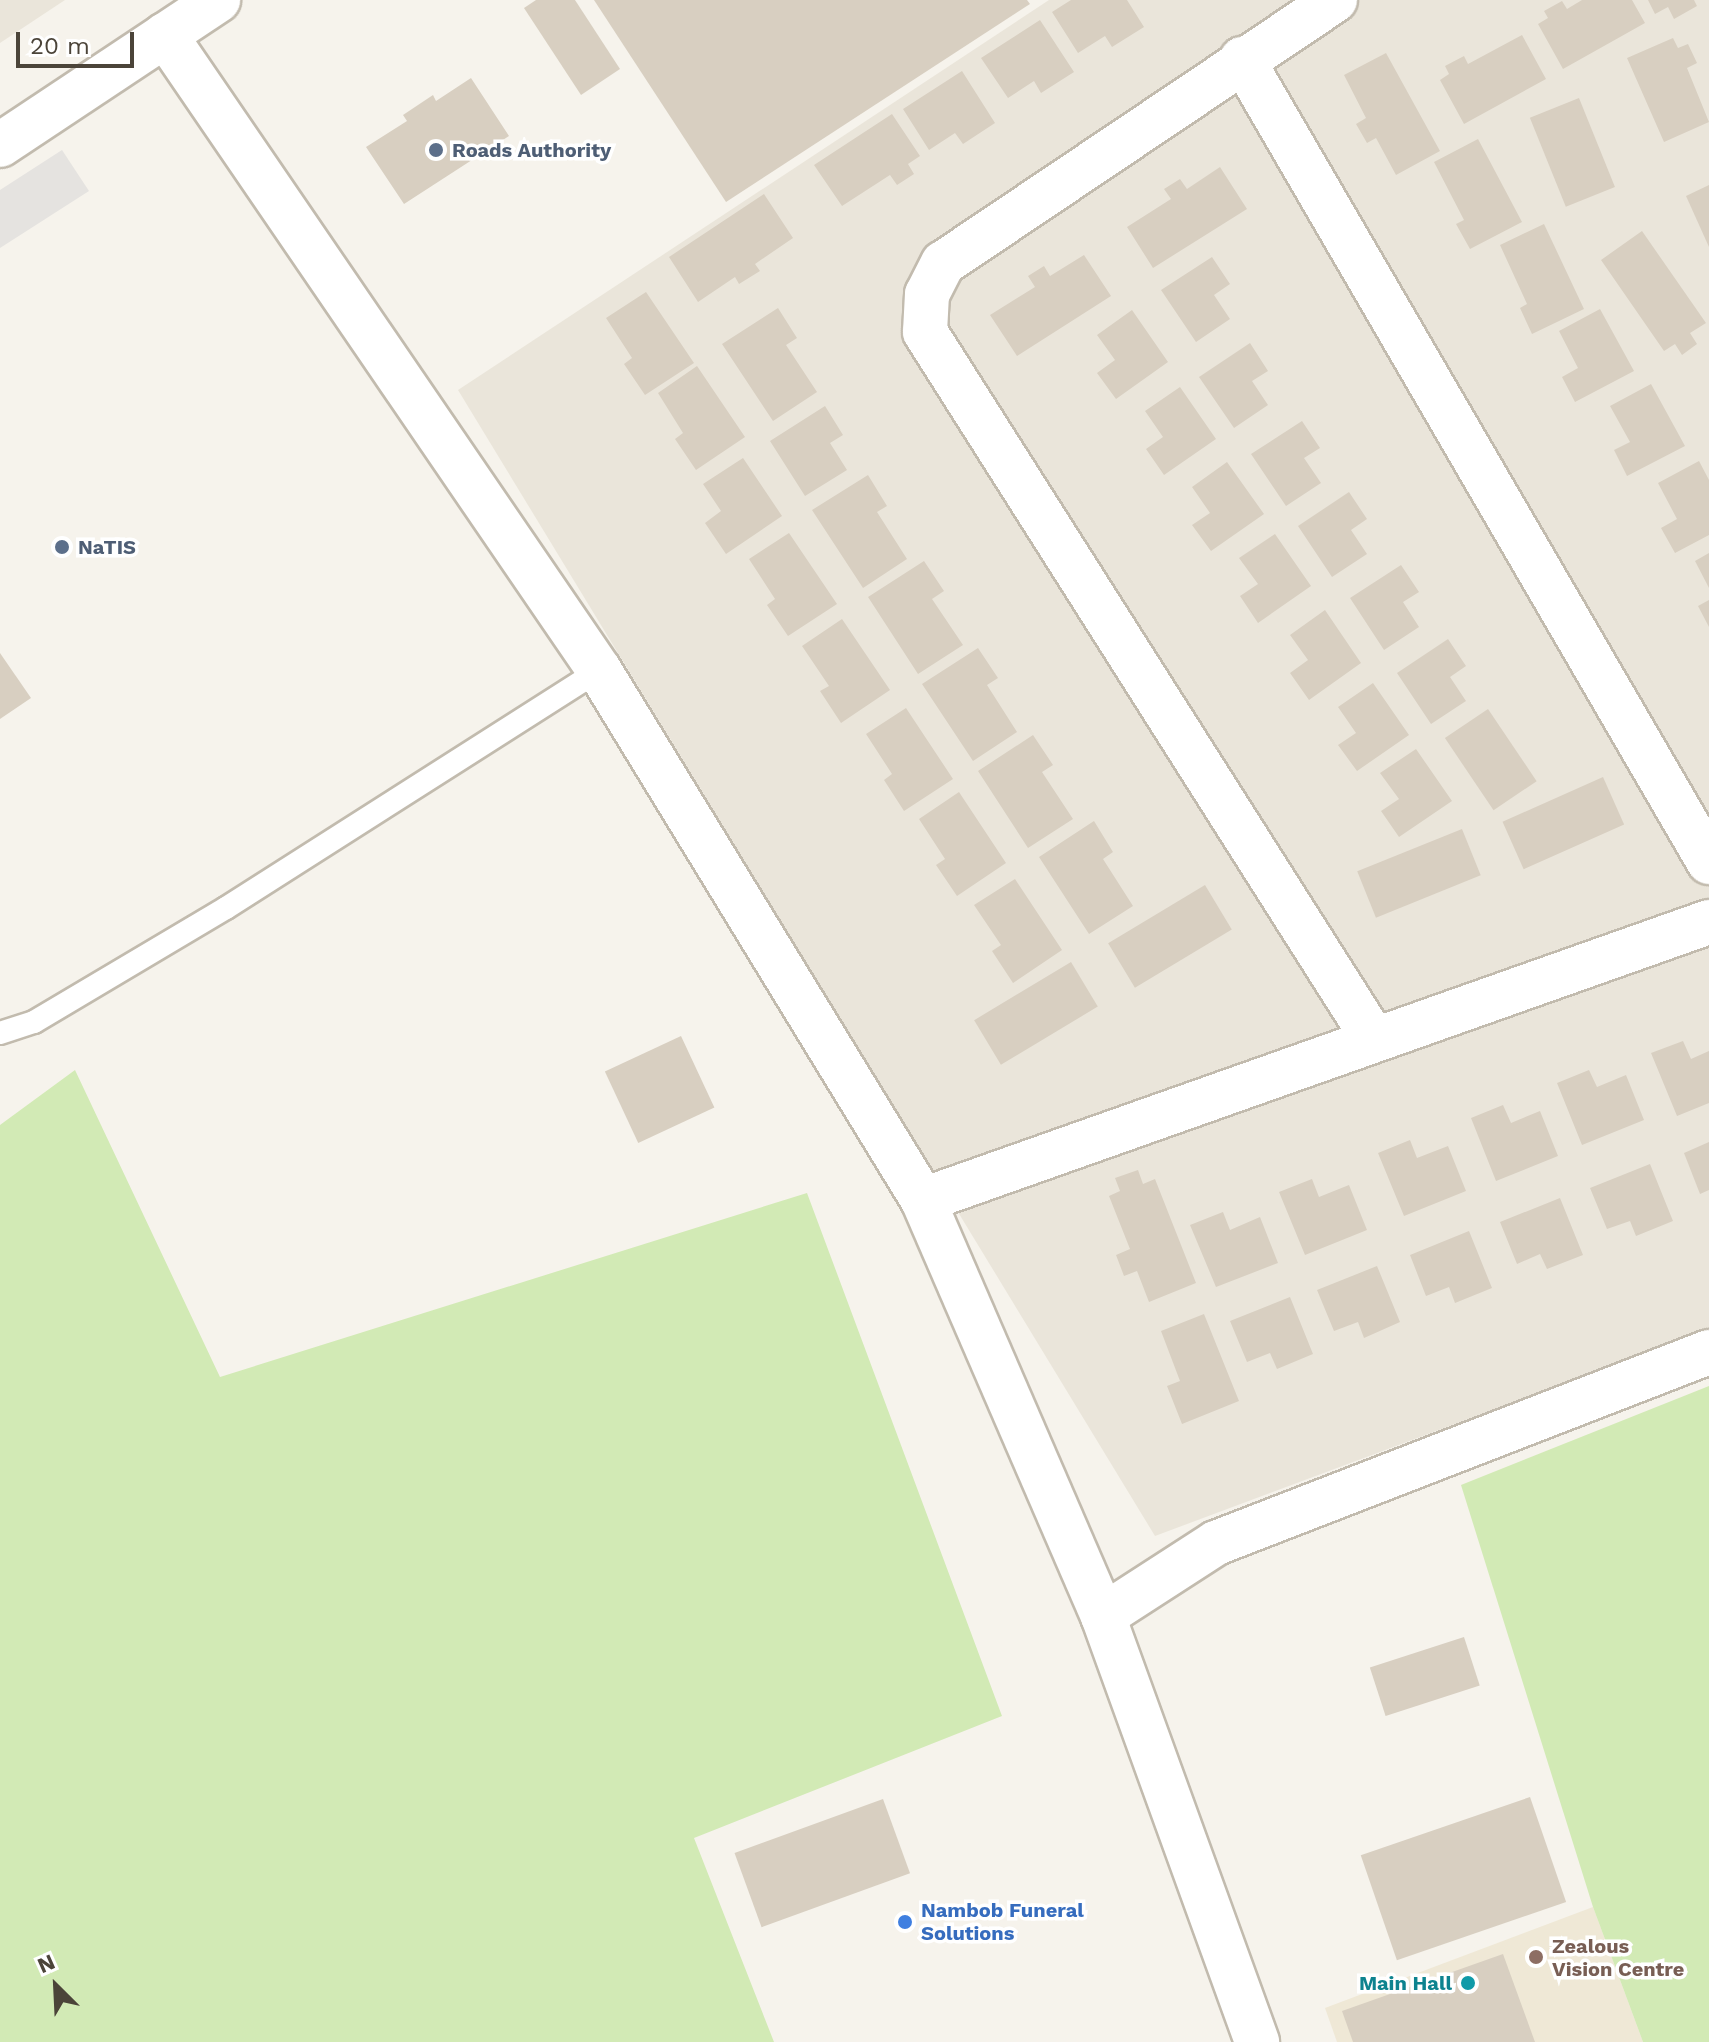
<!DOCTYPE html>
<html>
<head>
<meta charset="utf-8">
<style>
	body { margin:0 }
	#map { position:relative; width:1709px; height:2042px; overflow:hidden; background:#f6f3ec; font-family:"Work Sans",sans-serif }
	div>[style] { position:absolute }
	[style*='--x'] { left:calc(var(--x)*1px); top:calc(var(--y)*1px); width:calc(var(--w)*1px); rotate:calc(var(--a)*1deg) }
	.residential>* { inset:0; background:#eae5da }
	.education>* { inset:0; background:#efe8d6 }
	.green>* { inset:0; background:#d2eab5 }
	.parking>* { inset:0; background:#e5e3e0 }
	.building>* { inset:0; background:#d8cfc1; transform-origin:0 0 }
	.roads { filter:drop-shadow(2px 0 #c2bbae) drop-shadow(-2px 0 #c2bbae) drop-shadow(0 2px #c2bbae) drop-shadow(0 -2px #c2bbae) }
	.service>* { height:22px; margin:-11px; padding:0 11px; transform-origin:11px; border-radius:11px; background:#fff }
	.minor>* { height:44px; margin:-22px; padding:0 22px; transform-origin:22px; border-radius:22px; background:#fff }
	.tertiary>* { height:44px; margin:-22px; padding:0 22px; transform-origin:22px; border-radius:22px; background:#fff }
	.dots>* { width:22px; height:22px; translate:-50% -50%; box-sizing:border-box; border:4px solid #fff; border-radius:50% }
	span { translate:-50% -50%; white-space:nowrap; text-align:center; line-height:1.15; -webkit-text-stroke:7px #fff; paint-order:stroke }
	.service-label { font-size:20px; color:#4e5e75; font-weight:700 }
	.left { translate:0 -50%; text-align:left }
	.shop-label { font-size:20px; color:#366cbe; font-weight:700 }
	.education-label { font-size:20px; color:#785e54; font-weight:700 }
	.culture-label { font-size:20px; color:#0d838f; font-weight:700 }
	.right { translate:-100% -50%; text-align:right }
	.north { position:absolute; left:16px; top:1946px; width:80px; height:80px; -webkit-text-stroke:6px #fff; paint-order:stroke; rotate:336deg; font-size:22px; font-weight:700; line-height:32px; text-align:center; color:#4b4439 }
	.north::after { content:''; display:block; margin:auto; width:28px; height:36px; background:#4b4439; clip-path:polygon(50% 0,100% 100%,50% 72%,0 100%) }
	.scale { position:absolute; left:16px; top:32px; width:118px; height:36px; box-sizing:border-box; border:4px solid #4b4439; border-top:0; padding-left:10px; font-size:24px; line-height:28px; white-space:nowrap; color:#4b4439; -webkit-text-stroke:6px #fff; paint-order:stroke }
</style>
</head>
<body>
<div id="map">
	<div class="residential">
		<div style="clip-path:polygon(0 0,65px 0,0 43px)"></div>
		<div style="clip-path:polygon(1049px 0,1709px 0,1709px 1329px,1155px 1536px,458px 390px)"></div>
	</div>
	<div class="education">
		<div style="clip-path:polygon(1593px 1907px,1643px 2042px,1337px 2042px,1325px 2008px)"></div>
	</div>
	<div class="green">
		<div style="clip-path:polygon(75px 1070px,220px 1377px,807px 1193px,1002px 1716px,694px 1838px,774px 2042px,0 2042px,0 1125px)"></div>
		<div style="clip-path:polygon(1709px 1386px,1709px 2042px,1643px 2042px,1593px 1907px,1461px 1485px)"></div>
	</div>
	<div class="parking">
		<div style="clip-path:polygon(62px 150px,89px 191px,0 248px,0 190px)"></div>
	</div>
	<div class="building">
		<div style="clip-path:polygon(536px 0,575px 0,620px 69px,581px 95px,524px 8px)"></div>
		<div style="clip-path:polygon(594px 0,1027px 0,1030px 4px,726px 202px)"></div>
		<div style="clip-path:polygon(1071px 0,1127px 0,1144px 27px,1112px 47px,1105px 36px,1078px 53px,1052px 12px)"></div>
		<div style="clip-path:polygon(1582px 0,1632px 0,1645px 23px,1563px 69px,1538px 24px,1548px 18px,1544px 11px,1562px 1px,1567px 9px)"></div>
		<div style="clip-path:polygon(1648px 0,1694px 0,1697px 6px,1674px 19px,1668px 7px,1655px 14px)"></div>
		<div style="clip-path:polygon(1040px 20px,1074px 72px,1041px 93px,1034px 81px,1008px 98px,981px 58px)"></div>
		<div style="clip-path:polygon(1522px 35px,1546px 79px,1464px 124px,1440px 80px,1449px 74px,1445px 66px,1464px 56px,1468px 64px)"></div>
		<div style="clip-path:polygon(1673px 38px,1678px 48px,1688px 44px,1697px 63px,1687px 68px,1709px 122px,1664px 142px,1627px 58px)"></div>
		<div style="clip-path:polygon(1386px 53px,1440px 151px,1396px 175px,1376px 138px,1367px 143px,1356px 124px,1366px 118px,1344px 75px)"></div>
		<div style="clip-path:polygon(962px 71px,995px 123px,963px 144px,955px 133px,929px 150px,903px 109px)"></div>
		<div style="clip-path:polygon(471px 78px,509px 136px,404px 204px,366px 147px,407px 121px,403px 115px,433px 95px,436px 101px)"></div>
		<div style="left:1579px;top:98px;width:96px;height:53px;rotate:68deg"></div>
		<div style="clip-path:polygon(892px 114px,920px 156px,908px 164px,914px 174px,897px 185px,890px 175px,842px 206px,814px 165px)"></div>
		<div style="clip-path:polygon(1478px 139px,1522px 222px,1470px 249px,1456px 224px,1464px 220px,1434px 162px)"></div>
		<div style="clip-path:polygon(1220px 167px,1247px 209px,1153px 268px,1127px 227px,1171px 199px,1164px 189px,1180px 179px,1187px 189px)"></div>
		<div style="clip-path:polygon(1709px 185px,1709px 247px,1686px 196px)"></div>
		<div style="clip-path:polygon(764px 194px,793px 238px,755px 264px,760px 271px,739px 284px,735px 277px,698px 302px,669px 257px)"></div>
		<div style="clip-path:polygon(1544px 224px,1584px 309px,1532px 334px,1520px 308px,1527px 304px,1500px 245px)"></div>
		<div style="clip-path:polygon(1642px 231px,1706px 323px,1690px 333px,1697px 344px,1682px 355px,1675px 344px,1664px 351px,1601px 260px)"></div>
		<div style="clip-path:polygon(1084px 255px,1111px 296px,1017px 356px,990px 315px,1035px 287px,1028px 276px,1044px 266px,1050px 276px)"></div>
		<div style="clip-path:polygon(1212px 257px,1230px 284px,1214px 295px,1230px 319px,1196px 342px,1161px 290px)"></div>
		<div style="clip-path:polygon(646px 292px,694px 363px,645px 395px,624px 364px,632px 358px,606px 318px)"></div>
		<div style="clip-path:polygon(778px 308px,797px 338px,786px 345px,817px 392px,773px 421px,722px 344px)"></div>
		<div style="clip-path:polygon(1600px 309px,1634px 371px,1575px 402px,1562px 377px,1578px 368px,1559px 331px)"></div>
		<div style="clip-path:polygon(1132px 310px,1168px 362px,1116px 399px,1097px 373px,1115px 360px,1097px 335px)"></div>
		<div style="clip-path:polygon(1250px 343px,1268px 371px,1252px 381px,1268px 405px,1234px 428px,1199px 377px)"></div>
		<div style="clip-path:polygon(697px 366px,745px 437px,696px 470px,675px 439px,683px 433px,658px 393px)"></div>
		<div style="clip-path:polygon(1651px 384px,1685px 446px,1627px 476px,1614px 450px,1630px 442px,1610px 406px)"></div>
		<div style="clip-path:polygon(1180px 387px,1216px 439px,1164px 475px,1146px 449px,1163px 437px,1145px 411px)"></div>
		<div style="clip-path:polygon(825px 406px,843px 435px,830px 443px,847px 470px,805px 496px,770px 441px)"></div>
		<div style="clip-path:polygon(1302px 421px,1320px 448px,1304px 458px,1321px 483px,1286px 506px,1251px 454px)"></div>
		<div style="clip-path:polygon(743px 458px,782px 516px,726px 554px,705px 523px,721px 511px,703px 484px)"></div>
		<div style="clip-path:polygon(1699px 461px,1709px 480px,1709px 535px,1675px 553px,1661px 528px,1677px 519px,1658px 483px)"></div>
		<div style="clip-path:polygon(1227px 462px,1264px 514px,1211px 551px,1192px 525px,1210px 513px,1192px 487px)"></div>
		<div style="clip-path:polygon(868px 475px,887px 506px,877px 512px,907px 559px,863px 588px,812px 510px)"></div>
		<div style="clip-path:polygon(1349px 492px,1367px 519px,1351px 530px,1367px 554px,1332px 577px,1298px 526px)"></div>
		<div style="clip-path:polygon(789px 533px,837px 604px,788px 636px,767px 605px,775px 599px,749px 559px)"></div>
		<div style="clip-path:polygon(1275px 534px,1311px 586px,1258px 623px,1240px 596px,1258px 584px,1239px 558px)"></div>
		<div style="clip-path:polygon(1709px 553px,1709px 588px,1695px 561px)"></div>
		<div style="clip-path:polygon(924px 561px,944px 591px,932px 599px,963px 645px,918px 674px,868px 597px)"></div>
		<div style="clip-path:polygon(1401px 565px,1419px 592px,1403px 602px,1419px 627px,1384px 650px,1350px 598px)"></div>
		<div style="clip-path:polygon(1709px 600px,1709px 627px,1698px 606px)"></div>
		<div style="clip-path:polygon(1325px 610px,1361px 663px,1309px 700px,1290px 673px,1308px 660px,1290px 635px)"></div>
		<div style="clip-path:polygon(842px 619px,890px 690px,841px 723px,820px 691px,829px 686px,802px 646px)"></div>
		<div style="clip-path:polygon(1448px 639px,1466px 666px,1450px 677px,1466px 701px,1431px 724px,1397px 673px)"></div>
		<div style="clip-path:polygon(978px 648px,998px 678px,987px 685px,1017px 732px,973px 761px,922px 684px)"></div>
		<div style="clip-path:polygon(0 653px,31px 698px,0 719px)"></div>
		<div style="clip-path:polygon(1373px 683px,1409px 735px,1357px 771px,1338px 745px,1356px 733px,1338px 707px)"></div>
		<div style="clip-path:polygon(906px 708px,953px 779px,904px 811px,884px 780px,892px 774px,866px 734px)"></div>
		<div style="left:1488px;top:709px;width:87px;height:52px;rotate:56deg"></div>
		<div style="clip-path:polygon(1033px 735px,1053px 765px,1042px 772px,1073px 819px,1028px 848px,978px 771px)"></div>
		<div style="clip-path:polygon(1416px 749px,1452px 801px,1399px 837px,1381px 811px,1399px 799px,1380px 773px)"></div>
		<div style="left:1603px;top:777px;width:52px;height:110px;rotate:66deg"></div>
		<div style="clip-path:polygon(959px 792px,1006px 863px,957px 896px,936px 865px,945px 859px,919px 819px)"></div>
		<div style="clip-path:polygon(1094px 821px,1113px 852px,1103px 859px,1133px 906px,1089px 934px,1039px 857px)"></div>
		<div style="left:1462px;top:829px;width:50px;height:113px;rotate:68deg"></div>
		<div style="clip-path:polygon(1015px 879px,1062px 950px,1013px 983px,992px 951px,1001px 945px,974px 905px)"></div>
		<div style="left:1205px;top:885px;width:52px;height:113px;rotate:59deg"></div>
		<div style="left:1071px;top:962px;width:52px;height:113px;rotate:59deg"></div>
		<div style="left:681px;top:1036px;width:79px;height:84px;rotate:65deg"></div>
		<div style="clip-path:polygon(1683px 1041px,1691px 1059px,1709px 1051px,1709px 1103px,1677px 1116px,1651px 1053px)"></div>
		<div style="clip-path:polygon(1589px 1070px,1597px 1087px,1626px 1075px,1644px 1120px,1582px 1145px,1557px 1083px)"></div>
		<div style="clip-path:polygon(1503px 1105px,1511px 1123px,1540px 1111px,1558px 1156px,1496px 1181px,1471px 1118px)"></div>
		<div style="clip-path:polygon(1410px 1140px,1417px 1158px,1448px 1146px,1466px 1191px,1404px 1216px,1378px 1153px)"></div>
		<div style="clip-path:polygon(1709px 1142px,1709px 1190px,1700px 1194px,1684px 1153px)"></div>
		<div style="clip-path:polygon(1650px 1164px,1673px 1221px,1636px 1236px,1630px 1221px,1607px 1229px,1590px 1188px)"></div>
		<div style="clip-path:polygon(1138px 1170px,1143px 1184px,1155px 1179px,1196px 1283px,1149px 1302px,1137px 1271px,1124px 1276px,1116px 1255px,1130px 1249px,1109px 1196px,1120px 1191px,1115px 1178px)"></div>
		<div style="clip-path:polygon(1312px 1179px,1319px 1197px,1349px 1185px,1367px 1230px,1305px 1255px,1279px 1192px)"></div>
		<div style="clip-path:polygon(1560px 1198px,1583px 1255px,1547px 1269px,1540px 1254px,1517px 1264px,1500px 1222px)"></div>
		<div style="clip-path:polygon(1223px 1212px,1230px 1230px,1260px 1217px,1278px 1263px,1216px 1287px,1190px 1225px)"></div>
		<div style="clip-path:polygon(1469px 1231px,1492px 1288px,1455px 1303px,1449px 1287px,1426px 1296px,1410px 1255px)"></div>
		<div style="clip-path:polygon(1377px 1266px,1400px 1322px,1364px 1338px,1358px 1322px,1334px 1331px,1317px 1290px)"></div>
		<div style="clip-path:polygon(1290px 1297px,1313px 1354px,1277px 1369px,1270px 1353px,1247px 1362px,1230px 1321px)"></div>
		<div style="clip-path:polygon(1204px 1314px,1239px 1401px,1182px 1424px,1167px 1386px,1180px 1381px,1161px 1331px)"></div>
		<div style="left:1464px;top:1637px;width:51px;height:99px;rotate:72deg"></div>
		<div style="left:1530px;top:1797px;width:111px;height:179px;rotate:71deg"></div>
		<div style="left:883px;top:1799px;width:79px;height:158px;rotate:70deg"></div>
		<div style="clip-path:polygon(1503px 1954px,1535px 2042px,1353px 2042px,1342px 2011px)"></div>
	</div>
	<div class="roads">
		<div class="service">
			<div style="--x:0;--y:1033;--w:36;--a:-18"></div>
			<div style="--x:34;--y:1022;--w:223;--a:-30.7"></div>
			<div style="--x:226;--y:908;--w:442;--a:-32.5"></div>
		</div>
		<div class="minor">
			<div style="--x:1335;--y:0;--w:472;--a:146.1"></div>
			<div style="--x:943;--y:263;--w:35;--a:117"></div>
			<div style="--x:927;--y:294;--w:38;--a:93"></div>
			<div style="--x:925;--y:332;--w:836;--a:57.6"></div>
			<div style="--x:165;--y:35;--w:769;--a:55.65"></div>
			<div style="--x:599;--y:670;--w:621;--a:58.56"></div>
			<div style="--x:923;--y:1200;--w:453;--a:66.6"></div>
			<div style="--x:1103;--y:1616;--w:453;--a:70.1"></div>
			<div style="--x:1242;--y:59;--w:929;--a:59.82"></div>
			<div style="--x:923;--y:1200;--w:834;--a:-19.48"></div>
			<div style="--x:1103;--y:1616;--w:135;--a:-32.9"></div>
			<div style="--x:1216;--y:1543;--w:529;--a:-21.18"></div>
		</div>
		<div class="tertiary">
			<div style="--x:0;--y:145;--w:262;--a:-33.6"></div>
		</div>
	</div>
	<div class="dots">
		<div style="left:436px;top:150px;background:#5c6f8a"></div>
		<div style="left:62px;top:547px;background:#5c6f8a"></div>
		<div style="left:905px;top:1922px;background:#3f7fe0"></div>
		<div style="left:1536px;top:1957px;background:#8d6e63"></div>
		<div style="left:1468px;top:1983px;background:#0f9aa8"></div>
	</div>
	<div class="service-label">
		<span class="left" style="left:452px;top:150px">Roads Authority</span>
		<span class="left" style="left:78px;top:547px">NaTIS</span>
	</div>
	<div class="shop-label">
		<span class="left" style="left:921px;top:1922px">Nambob Funeral<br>Solutions</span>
	</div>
	<div class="education-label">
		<span class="left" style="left:1552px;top:1958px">Zealous<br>Vision Centre</span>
	</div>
	<div class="culture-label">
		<span class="right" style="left:1452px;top:1983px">Main Hall</span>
	</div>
	<div class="north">N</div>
	<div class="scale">20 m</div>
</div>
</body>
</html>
